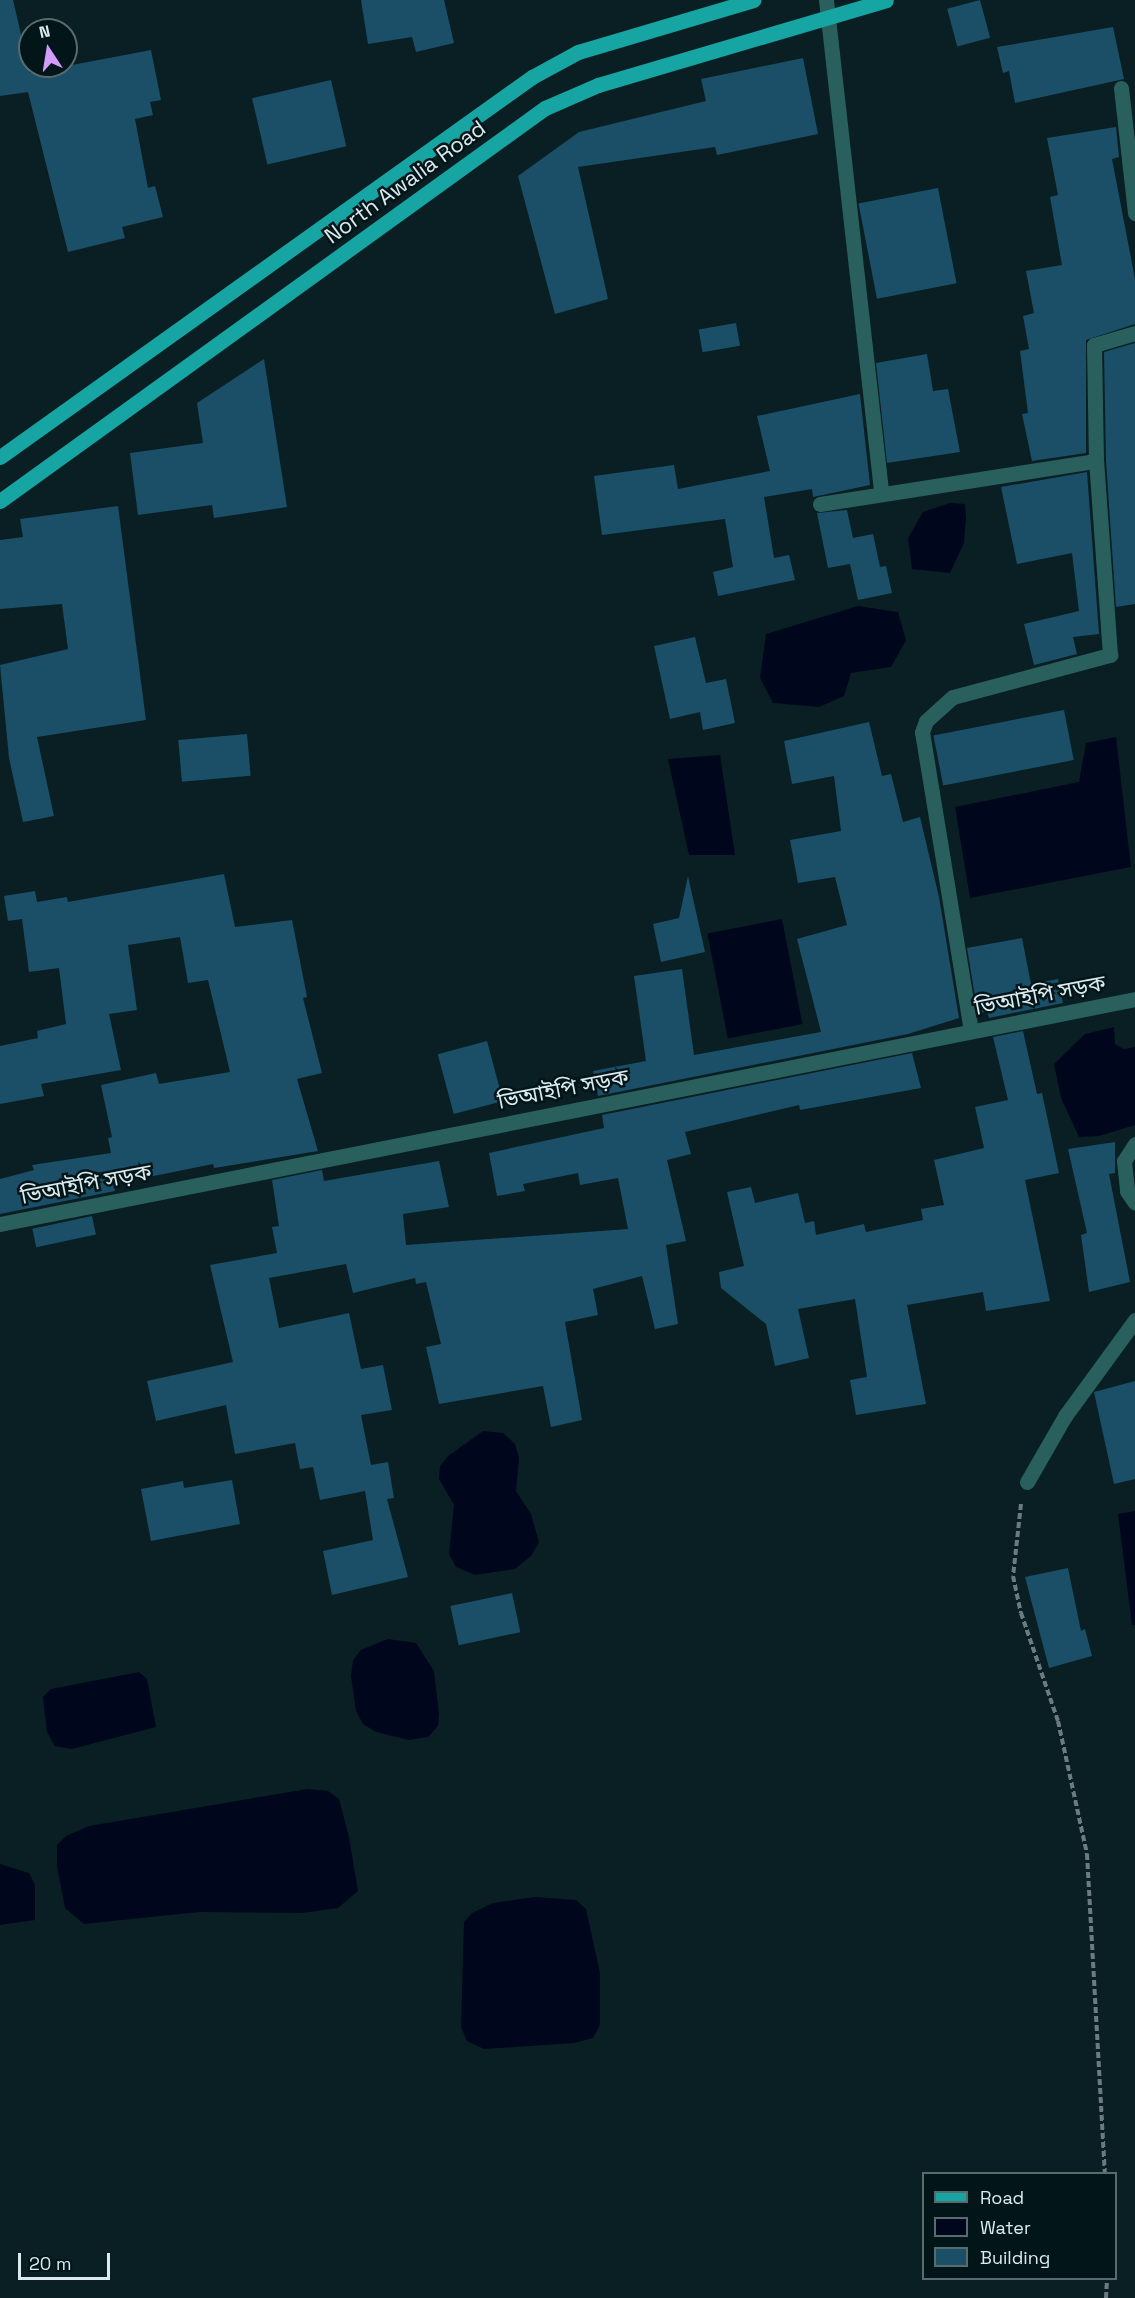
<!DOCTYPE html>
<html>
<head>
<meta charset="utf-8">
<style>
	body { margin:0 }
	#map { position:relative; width:1135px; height:2298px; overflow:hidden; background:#091f23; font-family:"Space Grotesk","Noto Sans Bengali",sans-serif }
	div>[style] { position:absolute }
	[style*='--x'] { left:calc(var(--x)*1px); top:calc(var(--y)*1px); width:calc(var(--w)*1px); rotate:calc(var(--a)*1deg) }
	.water>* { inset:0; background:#00071c; transform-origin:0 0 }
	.building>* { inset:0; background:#1a4f67; transform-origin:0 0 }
	.path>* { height:4px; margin-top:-2px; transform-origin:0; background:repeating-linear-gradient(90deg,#6a7c7f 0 6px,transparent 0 9px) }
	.minor>* { height:15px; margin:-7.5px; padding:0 7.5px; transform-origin:7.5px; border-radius:7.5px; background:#29605e }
	.primary>* { height:15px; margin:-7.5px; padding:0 7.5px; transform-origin:7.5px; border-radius:7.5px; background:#16a5a3 }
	span { translate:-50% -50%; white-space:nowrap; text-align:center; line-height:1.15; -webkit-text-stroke:5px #02161a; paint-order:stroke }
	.street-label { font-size:22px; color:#ddeaed }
	.legend { position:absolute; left:922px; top:2172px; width:195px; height:108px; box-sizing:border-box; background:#02161a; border:2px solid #5a6b6e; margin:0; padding:8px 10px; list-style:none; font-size:18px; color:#ddeaed }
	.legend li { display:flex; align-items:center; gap:12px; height:30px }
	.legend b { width:30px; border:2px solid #5a6b6e }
	.north { position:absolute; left:18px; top:18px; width:60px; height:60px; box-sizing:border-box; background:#02161a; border:2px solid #5a6b6e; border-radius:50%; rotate:348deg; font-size:16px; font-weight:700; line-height:24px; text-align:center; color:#ddeaed }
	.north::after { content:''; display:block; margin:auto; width:21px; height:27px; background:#d29cfd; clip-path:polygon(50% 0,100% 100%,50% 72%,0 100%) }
	.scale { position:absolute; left:18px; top:2253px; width:92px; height:27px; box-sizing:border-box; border:3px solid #ddeaed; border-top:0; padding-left:8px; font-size:18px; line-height:21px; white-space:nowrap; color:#ddeaed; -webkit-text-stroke:4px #02161a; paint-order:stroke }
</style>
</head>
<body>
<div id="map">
	<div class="water">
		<div style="clip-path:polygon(950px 503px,965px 504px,966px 519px,964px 543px,950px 573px,912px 569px,908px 538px,923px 512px)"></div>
		<div style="clip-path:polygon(858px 606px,898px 612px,906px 640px,891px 667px,851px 673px,844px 696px,819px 707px,773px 703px,760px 678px,766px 634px)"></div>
		<div style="clip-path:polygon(1116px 737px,1131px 867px,970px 898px,955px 807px,1079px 782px,1086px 743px)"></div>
		<div style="clip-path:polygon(720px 755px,735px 855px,689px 855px,668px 759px)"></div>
		<div style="left:782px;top:919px;width:107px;height:76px;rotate:79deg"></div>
		<div style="clip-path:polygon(1114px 1027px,1115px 1044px,1124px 1049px,1135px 1047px,1135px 1125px,1099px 1136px,1079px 1137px,1061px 1098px,1054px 1064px,1085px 1034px)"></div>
		<div style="clip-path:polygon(483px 1431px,503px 1433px,515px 1444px,519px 1458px,516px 1491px,531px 1514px,539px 1542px,531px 1556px,515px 1569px,475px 1575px,456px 1567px,449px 1554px,454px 1505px,439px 1479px,440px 1466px,448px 1456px)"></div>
		<div style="clip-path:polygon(1135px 1511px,1135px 1625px,1132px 1625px,1118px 1514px)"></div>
		<div style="clip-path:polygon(388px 1639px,416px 1643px,434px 1671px,439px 1714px,438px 1726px,428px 1737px,409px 1740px,376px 1732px,363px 1724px,356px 1711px,351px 1676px,353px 1660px,361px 1650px)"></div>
		<div style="clip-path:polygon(139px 1672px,147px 1679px,156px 1727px,72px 1749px,55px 1746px,47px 1732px,43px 1697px,51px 1689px)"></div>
		<div style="clip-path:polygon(308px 1789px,328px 1791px,339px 1799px,349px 1837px,358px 1891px,338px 1908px,302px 1913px,199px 1912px,84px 1924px,65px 1908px,57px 1867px,57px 1845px,66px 1836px,89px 1826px)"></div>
		<div style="clip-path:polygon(0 1864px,29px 1873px,35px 1885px,35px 1920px,0 1925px)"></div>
		<div style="clip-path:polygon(535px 1897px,576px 1900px,586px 1909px,600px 1973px,600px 2025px,593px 2038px,574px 2043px,484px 2049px,467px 2041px,461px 2027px,464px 1922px,472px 1913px,493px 1903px)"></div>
	</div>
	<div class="building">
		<div style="clip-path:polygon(0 0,13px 0,30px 73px,151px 50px,161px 100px,150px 102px,153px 115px,135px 119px,148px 188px,155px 186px,163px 217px,122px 227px,125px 238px,68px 252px,28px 92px,0 96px)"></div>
		<div style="clip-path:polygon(361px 0,444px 0,454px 43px,416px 52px,412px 37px,368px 44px)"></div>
		<div style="left:980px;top:0;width:39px;height:34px;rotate:75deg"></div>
		<div style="clip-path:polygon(1113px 27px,1124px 79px,1015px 103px,1009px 71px,1003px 73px,997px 47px)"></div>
		<div style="clip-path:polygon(803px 58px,818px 134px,717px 155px,715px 147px,578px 167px,608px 299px,555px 314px,518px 176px,579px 132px,706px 101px,701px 79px)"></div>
		<div style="left:331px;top:80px;width:68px;height:81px;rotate:77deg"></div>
		<div style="clip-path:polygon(1116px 127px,1119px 157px,1112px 159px,1135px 279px,1135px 324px,1086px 340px,1086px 453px,1032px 461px,1022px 414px,1028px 413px,1020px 351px,1029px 349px,1023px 316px,1034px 313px,1026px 271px,1062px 265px,1050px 197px,1058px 195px,1047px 138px)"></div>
		<div style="left:938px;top:188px;width:97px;height:81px;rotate:79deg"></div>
		<div style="left:736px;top:323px;width:23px;height:38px;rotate:80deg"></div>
		<div style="clip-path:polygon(1135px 343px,1135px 604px,1116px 607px,1106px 461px,1104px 352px)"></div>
		<div style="clip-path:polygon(927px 354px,933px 391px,948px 389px,960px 452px,887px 463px,876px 363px)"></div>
		<div style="clip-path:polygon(264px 359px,287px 507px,214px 518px,212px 505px,138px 515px,130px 453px,203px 443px,197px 403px)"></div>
		<div style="clip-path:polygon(860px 394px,870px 485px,813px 497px,812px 489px,764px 497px,774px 558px,789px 555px,795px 580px,718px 596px,713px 572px,733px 567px,725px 519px,602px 535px,594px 476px,674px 465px,678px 489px,770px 471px,757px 416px)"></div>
		<div style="clip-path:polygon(1087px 472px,1099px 634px,1073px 637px,1077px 654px,1034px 665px,1024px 624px,1079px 611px,1072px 553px,1017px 564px,1001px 487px)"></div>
		<div style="clip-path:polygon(118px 506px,146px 720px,37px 737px,54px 816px,23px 822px,9px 758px,0 665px,68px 649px,62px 604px,0 609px,0 540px,23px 537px,20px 519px)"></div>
		<div style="clip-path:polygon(847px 510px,853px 538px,873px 534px,880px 567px,886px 566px,892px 593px,858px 600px,850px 564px,828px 568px,817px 513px)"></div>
		<div style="clip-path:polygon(695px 637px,706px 683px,726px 679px,735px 723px,703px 730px,700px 712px,670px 719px,654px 646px)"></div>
		<div style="left:1064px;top:710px;width:51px;height:133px;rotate:79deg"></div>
		<div style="clip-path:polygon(869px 722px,882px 776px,891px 774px,903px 822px,920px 817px,939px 897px,959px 1018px,908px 1034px,598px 1096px,593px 1071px,646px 1061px,634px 976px,682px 969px,694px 1055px,821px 1032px,797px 939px,847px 925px,835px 877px,798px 883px,790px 840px,841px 831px,834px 776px,792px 784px,784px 741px)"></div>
		<div style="left:247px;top:734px;width:42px;height:69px;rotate:85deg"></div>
		<div style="clip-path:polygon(224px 874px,235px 927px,292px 920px,307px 997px,303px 998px,322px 1073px,297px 1079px,318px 1151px,214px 1168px,213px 1164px,114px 1184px,115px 1191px,0 1214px,0 1179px,34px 1170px,32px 1165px,111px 1153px,108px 1138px,112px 1137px,101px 1085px,156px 1073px,159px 1084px,230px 1072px,208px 980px,188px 983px,180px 937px,128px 945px,137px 1010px,109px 1014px,121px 1070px,41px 1084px,44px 1096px,0 1104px,0 1046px,38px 1038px,37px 1031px,66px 1024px,59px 968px,29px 972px,22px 919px,8px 921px,4px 896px,35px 891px,37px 902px,67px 897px,68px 902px)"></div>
		<div style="clip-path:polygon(688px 876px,705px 952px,661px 962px,653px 924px,679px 918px)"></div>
		<div style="clip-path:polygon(1022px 938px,1031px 984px,1058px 979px,1063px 1003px,989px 1018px,987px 1011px,978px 1014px,967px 948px)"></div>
		<div style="clip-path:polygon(1023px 1031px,1037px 1094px,1042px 1093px,1059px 1173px,1025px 1180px,1050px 1301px,986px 1311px,983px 1292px,907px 1305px,926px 1404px,856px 1415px,850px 1380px,867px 1377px,855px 1299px,798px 1309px,809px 1358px,775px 1366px,766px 1324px,721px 1288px,719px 1272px,744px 1266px,727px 1192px,751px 1187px,755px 1203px,798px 1193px,805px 1223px,814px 1221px,816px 1235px,864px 1224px,866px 1232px,923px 1220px,921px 1209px,944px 1205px,934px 1160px,984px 1148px,975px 1107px,1008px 1100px,993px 1037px)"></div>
		<div style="left:487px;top:1041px;width:62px;height:51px;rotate:75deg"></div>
		<div style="clip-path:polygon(912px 1053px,921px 1088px,800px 1110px,799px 1105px,685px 1132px,691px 1154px,667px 1160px,686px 1241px,666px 1245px,678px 1324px,655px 1329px,642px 1276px,593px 1289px,598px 1315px,565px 1322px,582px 1420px,551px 1427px,543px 1386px,439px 1404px,426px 1347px,441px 1344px,426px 1282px,416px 1284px,415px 1278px,353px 1293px,346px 1264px,269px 1278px,279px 1328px,349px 1313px,361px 1369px,383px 1365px,392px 1410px,361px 1415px,371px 1465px,388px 1462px,394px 1498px,387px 1499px,408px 1577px,332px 1595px,323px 1551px,373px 1540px,365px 1491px,320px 1500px,313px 1467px,300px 1469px,295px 1443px,235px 1454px,226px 1405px,156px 1421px,147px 1381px,233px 1362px,210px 1265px,277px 1253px,272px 1227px,279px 1226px,272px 1180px,322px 1170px,324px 1181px,439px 1161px,449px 1207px,403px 1214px,406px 1245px,628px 1229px,618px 1178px,580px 1185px,578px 1173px,523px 1184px,525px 1191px,497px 1196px,489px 1153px,604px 1128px,602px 1115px)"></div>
		<div style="clip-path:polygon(1115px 1142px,1115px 1173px,1109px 1174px,1130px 1282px,1089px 1292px,1081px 1235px,1087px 1233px,1068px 1149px)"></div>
		<div style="left:92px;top:1216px;width:19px;height:61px;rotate:78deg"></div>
		<div style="clip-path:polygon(1135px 1381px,1135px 1479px,1114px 1484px,1094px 1392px)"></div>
		<div style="clip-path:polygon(232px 1480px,240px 1524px,151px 1541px,141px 1489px,183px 1481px,184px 1488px)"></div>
		<div style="clip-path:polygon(1068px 1568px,1081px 1631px,1085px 1629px,1092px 1656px,1049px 1668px,1025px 1577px)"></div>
		<div style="left:512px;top:1593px;width:40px;height:63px;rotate:78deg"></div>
	</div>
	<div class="path">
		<div style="--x:1021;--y:1504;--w:72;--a:96.3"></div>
		<div style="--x:1013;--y:1576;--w:38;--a:78"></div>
		<div style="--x:1021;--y:1613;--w:114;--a:71.1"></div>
		<div style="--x:1058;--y:1721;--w:136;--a:77.7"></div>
		<div style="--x:1087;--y:1854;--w:321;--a:86.8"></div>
		<div style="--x:1106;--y:2298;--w:20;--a:-87"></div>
	</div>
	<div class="minor">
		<div style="--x:826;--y:0;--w:497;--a:83.6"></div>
		<div style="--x:1121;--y:88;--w:126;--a:83.6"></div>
		<div style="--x:820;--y:504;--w:279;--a:-8.9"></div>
		<div style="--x:971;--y:1031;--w:303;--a:-99.3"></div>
		<div style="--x:922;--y:732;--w:12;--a:-70"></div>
		<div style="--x:926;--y:721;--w:36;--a:-42"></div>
		<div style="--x:953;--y:697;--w:163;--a:-15"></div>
		<div style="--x:1110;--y:655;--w:195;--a:-94.1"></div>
		<div style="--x:1096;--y:461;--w:116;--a:-91"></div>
		<div style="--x:1094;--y:345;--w:43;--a:-16.3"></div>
		<div style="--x:1135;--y:1144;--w:20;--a:123"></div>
		<div style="--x:1124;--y:1161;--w:30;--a:84"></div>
		<div style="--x:1127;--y:1191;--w:14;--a:56"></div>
		<div style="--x:0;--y:1224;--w:1157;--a:-11.21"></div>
		<div style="--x:1027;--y:1482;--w:76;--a:-60.1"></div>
		<div style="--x:1065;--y:1416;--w:119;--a:-53.9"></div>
	</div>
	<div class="primary">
		<div style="--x:0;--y:457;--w:654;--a:-35.54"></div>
		<div style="--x:532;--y:77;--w:52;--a:-28.5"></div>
		<div style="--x:578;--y:52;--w:183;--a:-16.5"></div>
		<div style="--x:0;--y:501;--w:672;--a:-35.8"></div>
		<div style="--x:545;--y:108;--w:58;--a:-23.5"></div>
		<div style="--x:598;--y:85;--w:300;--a:-16.4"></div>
	</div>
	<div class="street-label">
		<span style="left:405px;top:182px;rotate:-36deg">North Awalia Road</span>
		<span style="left:1040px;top:995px;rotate:-11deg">ভিআইপি সড়ক</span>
		<span style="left:563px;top:1089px;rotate:-11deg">ভিআইপি সড়ক</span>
		<span style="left:86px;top:1184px;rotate:-11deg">ভিআইপি সড়ক</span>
	</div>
	<ul class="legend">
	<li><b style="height:8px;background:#16a5a3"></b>Road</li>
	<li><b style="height:16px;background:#00071c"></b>Water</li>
	<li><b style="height:16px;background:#1a4f67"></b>Building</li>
	</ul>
	<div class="north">N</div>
	<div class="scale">20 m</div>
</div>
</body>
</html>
